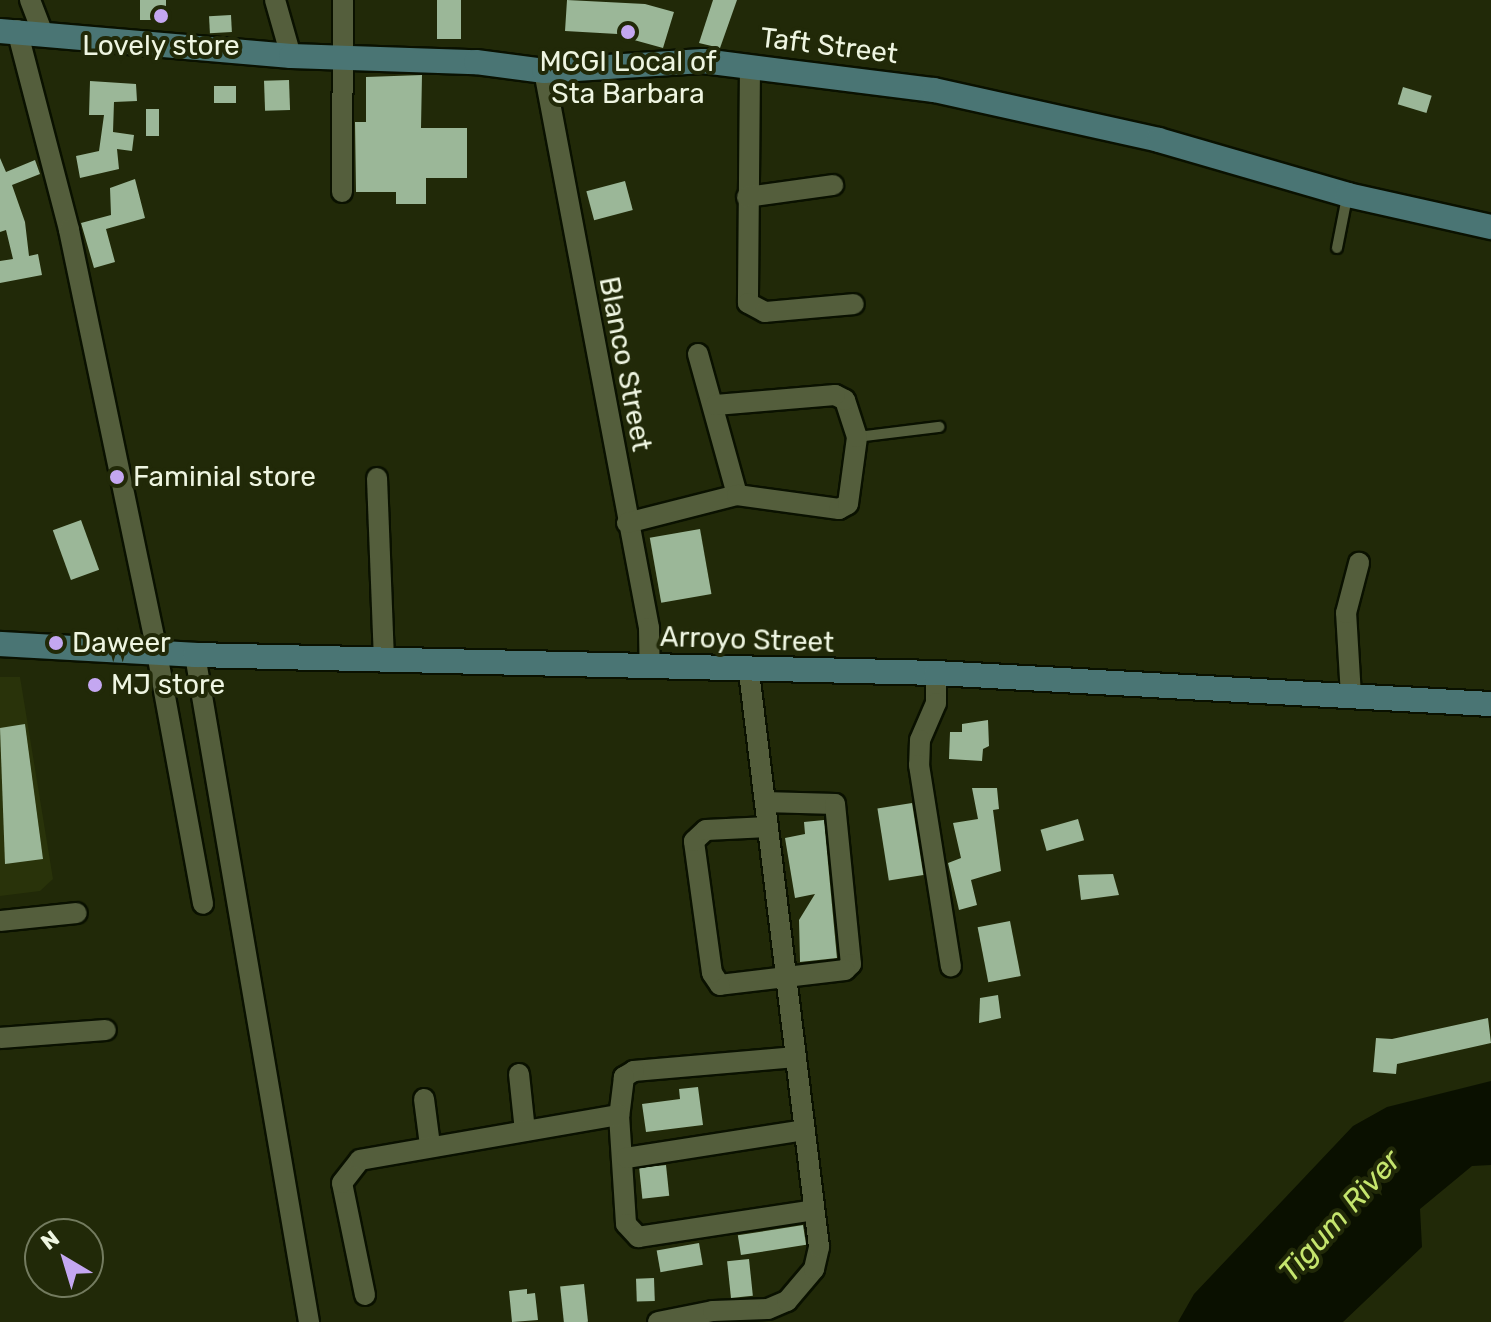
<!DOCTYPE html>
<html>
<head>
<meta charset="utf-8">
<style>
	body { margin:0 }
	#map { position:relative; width:1491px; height:1322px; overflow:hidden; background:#212908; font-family:Rubik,sans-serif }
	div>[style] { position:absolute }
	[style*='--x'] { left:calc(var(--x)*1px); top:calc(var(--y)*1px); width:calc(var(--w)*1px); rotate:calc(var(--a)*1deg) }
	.built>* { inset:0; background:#29330a }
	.water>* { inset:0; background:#0a1000 }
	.building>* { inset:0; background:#9bb798; transform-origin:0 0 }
	.roads { filter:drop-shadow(2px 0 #0a1100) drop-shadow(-2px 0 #0a1100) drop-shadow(0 2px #0a1100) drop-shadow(0 -2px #0a1100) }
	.lane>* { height:10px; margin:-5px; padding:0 5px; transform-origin:5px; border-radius:5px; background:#545e3c }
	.street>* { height:20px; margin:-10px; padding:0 10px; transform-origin:10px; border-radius:10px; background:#545e3c }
	.secondary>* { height:24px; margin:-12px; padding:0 12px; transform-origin:12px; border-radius:12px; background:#4a7574 }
	.dots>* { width:22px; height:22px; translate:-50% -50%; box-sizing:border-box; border:4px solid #212908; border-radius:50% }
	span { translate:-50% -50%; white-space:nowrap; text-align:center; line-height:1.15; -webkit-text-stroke:8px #212908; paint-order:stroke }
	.poi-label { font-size:28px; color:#eef5e1 }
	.left { translate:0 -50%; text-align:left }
	.street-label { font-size:28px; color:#eef5e1 }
	.water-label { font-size:30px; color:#c5e56d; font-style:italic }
	.north { position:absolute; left:24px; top:1218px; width:80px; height:80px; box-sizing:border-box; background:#212908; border:2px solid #737b5f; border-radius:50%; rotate:322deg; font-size:22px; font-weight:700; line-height:32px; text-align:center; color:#eef5e1 }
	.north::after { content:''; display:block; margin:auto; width:28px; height:36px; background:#c4a7f1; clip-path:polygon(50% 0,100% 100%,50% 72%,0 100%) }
</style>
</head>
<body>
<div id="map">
	<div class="built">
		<div style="clip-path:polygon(0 677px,20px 677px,53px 879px,40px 891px,0 896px)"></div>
	</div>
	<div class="water">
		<div style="clip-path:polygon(1491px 1081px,1491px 1165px,1472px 1166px,1420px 1209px,1422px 1247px,1343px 1322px,1178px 1322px,1194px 1294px,1353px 1126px,1387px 1107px)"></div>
	</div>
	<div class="building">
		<div style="left:140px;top:0;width:26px;height:20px"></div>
		<div style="left:437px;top:0;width:24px;height:39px"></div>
		<div style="clip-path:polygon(567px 0,645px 4px,674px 12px,663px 48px,634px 40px,635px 35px,565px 31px)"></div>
		<div style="clip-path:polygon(713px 0,737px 0,720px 48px,699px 43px)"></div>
		<div style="left:231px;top:15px;width:17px;height:22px;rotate:87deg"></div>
		<div style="clip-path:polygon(422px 75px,421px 128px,467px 128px,467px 178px,426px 178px,426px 204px,396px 204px,396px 192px,356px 192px,355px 122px,366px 122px,366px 77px)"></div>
		<div style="left:289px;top:80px;width:30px;height:25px;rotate:88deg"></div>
		<div style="clip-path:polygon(90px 81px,136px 84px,137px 101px,114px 102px,113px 132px,134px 135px,132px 151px,117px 149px,119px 169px,80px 178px,76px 156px,99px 151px,104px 115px,89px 115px)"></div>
		<div style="left:214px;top:86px;width:22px;height:17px"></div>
		<div style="left:1403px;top:87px;width:30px;height:18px;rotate:17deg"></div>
		<div style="left:146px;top:109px;width:13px;height:27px"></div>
		<div style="clip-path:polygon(0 158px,6px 172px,35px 160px,40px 174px,12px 185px,25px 222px,29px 256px,38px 254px,42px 275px,0 283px,0 261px,13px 259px,6px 230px,0 232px)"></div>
		<div style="clip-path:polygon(135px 179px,145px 218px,106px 229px,115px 262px,94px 268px,81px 223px,111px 215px,110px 188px)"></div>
		<div style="left:625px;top:181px;width:30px;height:40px;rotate:75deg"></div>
		<div style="left:81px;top:520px;width:53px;height:30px;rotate:70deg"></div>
		<div style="left:700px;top:529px;width:66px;height:51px;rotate:80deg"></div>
		<div style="clip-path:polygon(988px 720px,989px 746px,983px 749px,982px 761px,949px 759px,950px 732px,962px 732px,962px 724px)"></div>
		<div style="clip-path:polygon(25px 724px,43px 859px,5px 864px,0 728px)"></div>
		<div style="clip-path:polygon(972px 788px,997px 788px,999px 809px,993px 810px,1001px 871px,971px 880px,977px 905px,959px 910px,948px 863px,961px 858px,953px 823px,978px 819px)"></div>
		<div style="left:912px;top:803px;width:73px;height:35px;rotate:81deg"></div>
		<div style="left:1078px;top:819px;width:22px;height:39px;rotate:74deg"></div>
		<div style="clip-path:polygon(824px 820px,837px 958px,800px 962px,799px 920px,815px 894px,795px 898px,785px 838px,805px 834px,804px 822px)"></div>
		<div style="clip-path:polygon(1113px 874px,1119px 895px,1081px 900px,1078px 875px)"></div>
		<div style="left:1010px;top:921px;width:56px;height:33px;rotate:79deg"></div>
		<div style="clip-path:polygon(998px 995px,1001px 1018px,979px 1023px,980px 998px)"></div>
		<div style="clip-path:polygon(1488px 1018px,1491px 1043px,1397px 1064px,1396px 1074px,1373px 1072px,1376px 1038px,1392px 1039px)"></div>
		<div style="clip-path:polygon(698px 1087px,703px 1125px,646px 1132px,642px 1104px,680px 1099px,679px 1089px)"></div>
		<div style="left:666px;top:1165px;width:31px;height:27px;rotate:84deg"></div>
		<div style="left:803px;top:1225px;width:20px;height:66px;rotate:81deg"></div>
		<div style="left:699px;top:1243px;width:22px;height:43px;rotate:80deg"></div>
		<div style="left:749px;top:1259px;width:37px;height:22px;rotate:84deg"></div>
		<div style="left:654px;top:1278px;width:23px;height:18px;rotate:88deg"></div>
		<div style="left:584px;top:1284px;width:38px;height:24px;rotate:84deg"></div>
		<div style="clip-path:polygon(527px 1289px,527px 1294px,535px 1293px,538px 1320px,512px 1322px,509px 1291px)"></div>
	</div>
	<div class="roads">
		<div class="lane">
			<div style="--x:1337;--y:248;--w:52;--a:-78.9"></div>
			<div style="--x:857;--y:437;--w:83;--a:-7"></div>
		</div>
		<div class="street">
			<div style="--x:30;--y:0;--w:33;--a:69"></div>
			<div style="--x:275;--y:0;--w:58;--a:74.1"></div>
			<div style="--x:17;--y:30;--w:207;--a:75.4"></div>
			<div style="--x:69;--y:230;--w:432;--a:78.2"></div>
			<div style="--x:157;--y:653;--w:255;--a:79.6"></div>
			<div style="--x:750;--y:66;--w:237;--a:90.5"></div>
			<div style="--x:748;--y:303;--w:19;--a:28"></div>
			<div style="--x:765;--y:312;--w:89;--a:-5.1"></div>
			<div style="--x:544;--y:71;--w:567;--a:79.32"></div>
			<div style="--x:649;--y:628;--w:39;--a:89"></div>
			<div style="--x:342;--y:192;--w:192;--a:-89.7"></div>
			<div style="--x:747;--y:197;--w:87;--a:-7.9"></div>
			<div style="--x:698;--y:354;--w:146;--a:74.5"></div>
			<div style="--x:377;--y:478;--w:182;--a:87.8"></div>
			<div style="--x:627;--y:523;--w:114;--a:-14.3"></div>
			<div style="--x:737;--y:495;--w:103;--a:7.8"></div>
			<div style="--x:839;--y:509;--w:10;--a:-29"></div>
			<div style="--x:848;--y:504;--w:68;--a:-82.3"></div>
			<div style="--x:857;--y:437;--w:39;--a:-108"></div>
			<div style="--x:845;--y:400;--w:11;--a:-153"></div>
			<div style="--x:835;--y:395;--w:120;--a:175.2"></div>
			<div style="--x:195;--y:655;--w:677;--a:80.3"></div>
			<div style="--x:936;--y:673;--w:30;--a:90"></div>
			<div style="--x:936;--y:703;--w:40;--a:113.4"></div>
			<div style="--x:920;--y:740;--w:25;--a:92"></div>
			<div style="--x:919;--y:765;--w:204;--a:81"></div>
			<div style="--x:1351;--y:696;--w:83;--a:-93.4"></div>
			<div style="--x:1346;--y:613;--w:52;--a:-75.4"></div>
			<div style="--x:765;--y:802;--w:70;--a:1.6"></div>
			<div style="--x:835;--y:804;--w:161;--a:84.3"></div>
			<div style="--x:851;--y:964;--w:8;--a:135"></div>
			<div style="--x:845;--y:970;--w:126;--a:173.2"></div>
			<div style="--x:720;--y:985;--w:14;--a:-124"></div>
			<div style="--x:712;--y:973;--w:133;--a:-97.8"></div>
			<div style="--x:694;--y:841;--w:16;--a:-43"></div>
			<div style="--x:706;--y:830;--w:62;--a:-2.8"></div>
			<div style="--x:0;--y:921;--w:77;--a:-5.9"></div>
			<div style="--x:0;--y:1038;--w:106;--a:-4.3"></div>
			<div style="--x:796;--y:1057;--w:163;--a:175.1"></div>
			<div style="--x:634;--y:1071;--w:12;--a:149"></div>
			<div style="--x:624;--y:1077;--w:38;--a:97"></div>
			<div style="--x:619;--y:1115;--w:109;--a:86.3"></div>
			<div style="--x:626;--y:1224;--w:18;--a:47"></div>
			<div style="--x:638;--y:1237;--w:178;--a:-8.7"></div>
			<div style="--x:519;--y:1074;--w:57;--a:84"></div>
			<div style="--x:424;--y:1099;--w:46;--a:82.6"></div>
			<div style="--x:626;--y:1158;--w:180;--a:-8.9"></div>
			<div style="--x:365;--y:1295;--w:114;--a:-101.6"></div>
			<div style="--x:342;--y:1183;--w:29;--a:-52"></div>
			<div style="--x:360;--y:1160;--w:263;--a:-9.9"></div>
			<div style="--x:658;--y:1322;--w:56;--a:-11.3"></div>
			<div style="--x:713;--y:1311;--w:55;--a:-2.1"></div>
			<div style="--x:768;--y:1309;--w:21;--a:-23"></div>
			<div style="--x:787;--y:1301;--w:42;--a:-49.8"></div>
			<div style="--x:814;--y:1269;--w:23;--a:-77"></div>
			<div style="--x:819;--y:1247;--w:579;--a:-96.94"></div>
		</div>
		<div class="secondary">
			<div style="--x:0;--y:31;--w:292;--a:4.9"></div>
			<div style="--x:291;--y:56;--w:185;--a:1.9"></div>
			<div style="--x:476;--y:62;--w:69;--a:7.5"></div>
			<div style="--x:544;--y:71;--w:159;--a:-3.6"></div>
			<div style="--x:703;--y:61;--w:233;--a:7.2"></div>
			<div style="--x:934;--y:90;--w:230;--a:12.5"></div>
			<div style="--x:1159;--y:140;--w:197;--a:16.2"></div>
			<div style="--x:1348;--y:195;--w:147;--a:12.6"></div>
			<div style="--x:0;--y:644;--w:195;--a:3.2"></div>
			<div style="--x:195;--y:655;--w:741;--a:1.39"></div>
			<div style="--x:936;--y:673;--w:556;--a:3.2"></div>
		</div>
	</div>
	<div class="dots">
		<div style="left:161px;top:16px;background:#c4a7f1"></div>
		<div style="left:628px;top:32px;background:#c4a7f1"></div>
		<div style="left:117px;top:477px;background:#c4a7f1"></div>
		<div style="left:56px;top:643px;background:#c4a7f1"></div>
		<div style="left:95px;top:685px;background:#c4a7f1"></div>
	</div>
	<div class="poi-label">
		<span style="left:161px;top:46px">Lovely store</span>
		<span style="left:628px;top:78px">MCGI Local of<br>Sta Barbara</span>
		<span class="left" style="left:133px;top:477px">Faminial store</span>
		<span class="left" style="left:72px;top:643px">Daweer</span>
		<span class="left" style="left:111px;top:685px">MJ store</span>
	</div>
	<div class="street-label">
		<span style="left:829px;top:46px;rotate:7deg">Taft Street</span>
		<span style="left:625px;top:364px;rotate:79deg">Blanco Street</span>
		<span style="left:747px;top:640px;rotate:2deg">Arroyo Street</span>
	</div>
	<div class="water-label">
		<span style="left:1340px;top:1216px;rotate:-48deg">Tigum River</span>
	</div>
	<div class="north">N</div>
</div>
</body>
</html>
